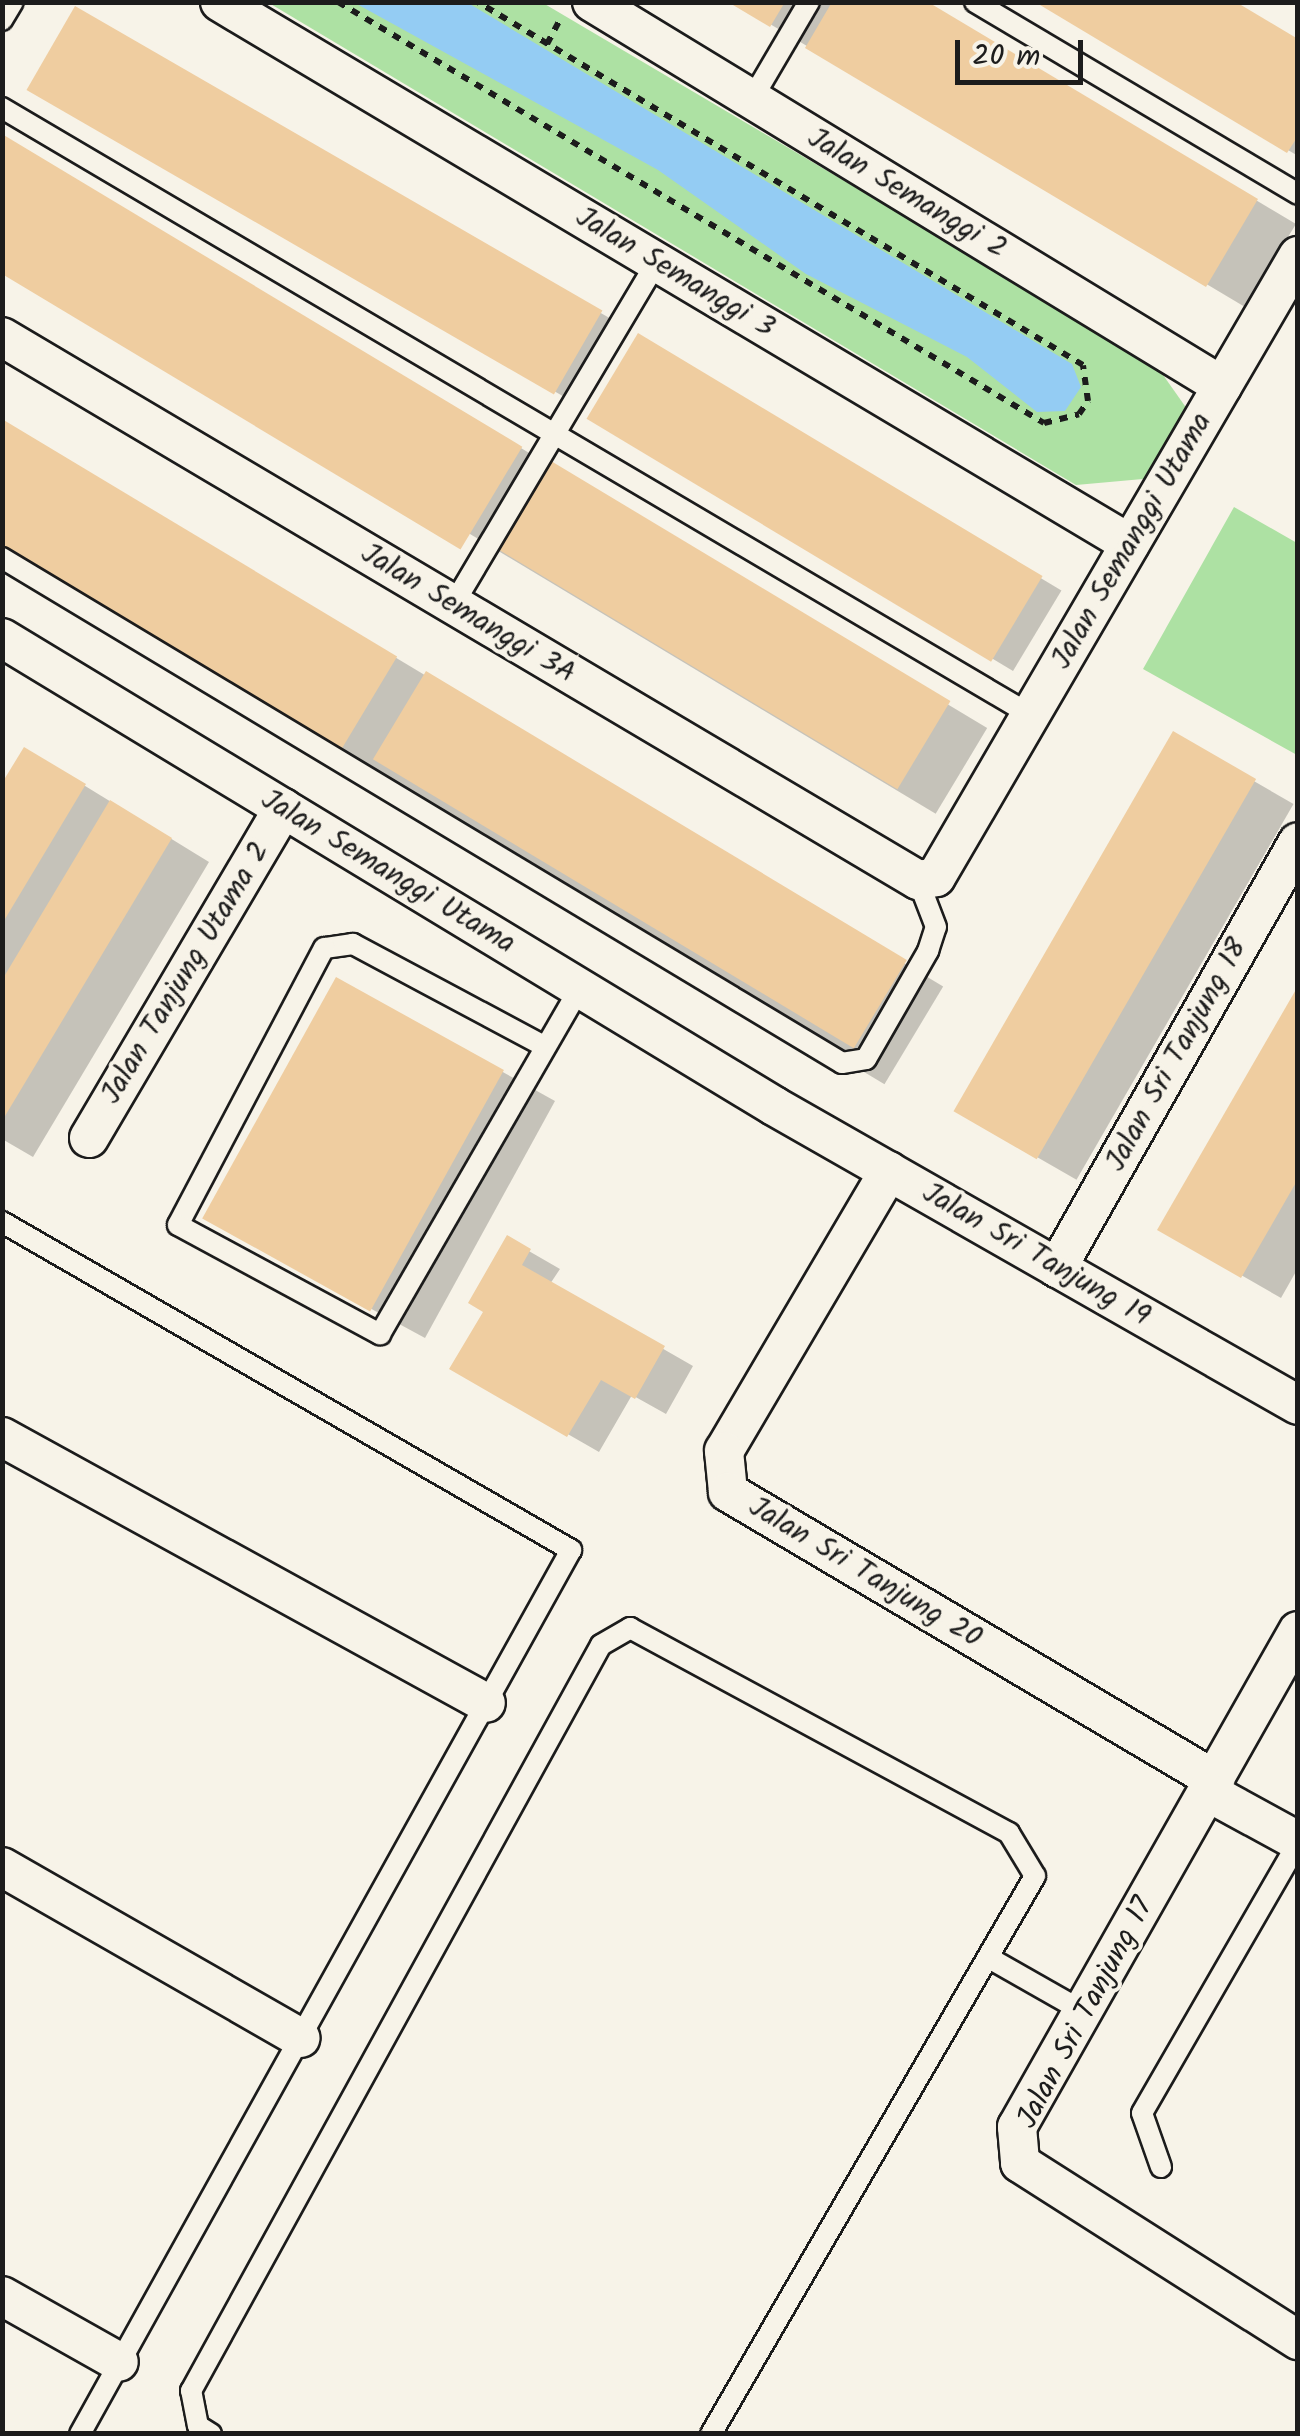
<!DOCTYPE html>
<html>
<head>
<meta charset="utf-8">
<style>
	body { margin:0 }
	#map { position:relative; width:1300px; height:2436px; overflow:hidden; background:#f7f3e8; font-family:Kalam,sans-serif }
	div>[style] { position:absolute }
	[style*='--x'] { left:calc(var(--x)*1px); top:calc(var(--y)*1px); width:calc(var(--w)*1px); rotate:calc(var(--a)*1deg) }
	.green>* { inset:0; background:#ade1a3 }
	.water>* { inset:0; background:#94ccf3 }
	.shadow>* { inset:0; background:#0003; transform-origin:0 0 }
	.building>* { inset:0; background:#efcda0; transform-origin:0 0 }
	.path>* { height:6px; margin-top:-3px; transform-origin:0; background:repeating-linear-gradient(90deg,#1c1c1c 0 8px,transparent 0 16px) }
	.roads { filter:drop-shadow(2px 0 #1c1c1c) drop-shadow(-2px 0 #1c1c1c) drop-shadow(0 2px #1c1c1c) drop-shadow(0 -2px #1c1c1c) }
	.service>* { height:20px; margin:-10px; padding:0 10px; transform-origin:10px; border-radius:10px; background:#f7f3e8 }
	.minor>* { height:38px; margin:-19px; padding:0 19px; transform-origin:19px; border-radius:19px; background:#f7f3e8 }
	span { translate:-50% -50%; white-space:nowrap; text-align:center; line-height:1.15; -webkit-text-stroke:8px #f7f3e8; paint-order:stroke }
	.street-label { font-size:30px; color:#1c1c1c }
	.frame { position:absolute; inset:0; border:5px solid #1c1c1c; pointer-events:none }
	.scale { position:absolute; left:955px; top:40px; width:128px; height:45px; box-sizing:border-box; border:5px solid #1c1c1c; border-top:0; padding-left:12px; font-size:30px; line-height:35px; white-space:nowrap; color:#1c1c1c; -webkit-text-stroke:8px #f7f3e8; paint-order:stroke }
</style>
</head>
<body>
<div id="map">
	<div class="green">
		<div style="clip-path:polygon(269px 3px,543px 3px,1156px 365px,1192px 416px,1154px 478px,1076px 485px)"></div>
		<div style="clip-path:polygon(1234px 507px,1297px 543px,1297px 755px,1143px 669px)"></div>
	</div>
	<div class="water">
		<div style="clip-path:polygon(355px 3px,468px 3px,1072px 364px,1081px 387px,1065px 411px,1037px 412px,967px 357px,806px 274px,658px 170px)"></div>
	</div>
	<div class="shadow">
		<div style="clip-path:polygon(733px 2px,925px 2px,1296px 224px,1245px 307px)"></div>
		<div style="clip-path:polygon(1040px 2px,1298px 41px,1298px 156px)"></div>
		<div style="left:76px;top:10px;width:629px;height:91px;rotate:30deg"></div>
		<div style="left:40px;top:159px;width:1105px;height:100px;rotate:31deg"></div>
		<div style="left:638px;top:336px;width:494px;height:94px;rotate:31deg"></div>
		<div style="left:2px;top:421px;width:1098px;height:114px;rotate:31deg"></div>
		<div style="left:1174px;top:735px;width:138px;height:434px;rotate:30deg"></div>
		<div style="clip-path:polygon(64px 773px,209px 862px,33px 1157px,2px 1139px,2px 788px)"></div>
		<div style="clip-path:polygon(337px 980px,555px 1101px,425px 1338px,259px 1248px)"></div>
		<div style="clip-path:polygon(1298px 991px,1298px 1268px,1281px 1298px,1161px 1229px)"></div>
		<div style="clip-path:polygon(508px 1239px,560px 1269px,550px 1284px,693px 1366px,666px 1414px,632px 1395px,599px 1452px,453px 1368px,486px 1311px)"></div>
	</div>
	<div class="building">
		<div style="clip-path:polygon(728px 2px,785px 2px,770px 27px)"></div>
		<div style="clip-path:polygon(832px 2px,928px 2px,1258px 199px,1206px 287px,805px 48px)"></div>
		<div style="clip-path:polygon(1035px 2px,1236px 2px,1298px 39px,1298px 136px,1287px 153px)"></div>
		<div style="left:75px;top:6px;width:609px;height:97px;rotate:30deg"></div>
		<div style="left:2px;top:134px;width:607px;height:120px;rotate:31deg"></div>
		<div style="left:638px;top:333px;width:472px;height:100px;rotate:31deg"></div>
		<div style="left:2px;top:419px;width:461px;height:119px;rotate:31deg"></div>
		<div style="left:551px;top:461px;width:466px;height:103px;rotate:31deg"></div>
		<div style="left:426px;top:671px;width:561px;height:103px;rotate:31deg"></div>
		<div style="left:1173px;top:731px;width:96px;height:439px;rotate:30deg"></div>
		<div style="clip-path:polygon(24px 747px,86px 784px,2px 924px,2px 783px)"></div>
		<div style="clip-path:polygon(110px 800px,172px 838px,2px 1121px,2px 980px)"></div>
		<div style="left:336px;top:977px;width:192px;height:276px;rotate:29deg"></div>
		<div style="clip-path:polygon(1298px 986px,1298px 1179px,1241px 1278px,1157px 1230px)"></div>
		<div style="clip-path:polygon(507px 1235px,531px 1249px,522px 1265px,665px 1346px,635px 1399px,601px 1380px,567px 1437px,449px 1369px,483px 1312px,468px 1303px)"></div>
	</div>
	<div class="path">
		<div style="--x:338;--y:2;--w:822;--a:30.81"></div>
		<div style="--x:1044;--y:423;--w:36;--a:-14"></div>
		<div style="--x:1079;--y:414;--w:16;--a:-55"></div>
		<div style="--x:1088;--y:401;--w:36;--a:-98"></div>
		<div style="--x:1083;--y:365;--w:706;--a:-149.04"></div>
		<div style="--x:547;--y:44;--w:27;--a:-62"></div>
	</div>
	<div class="roads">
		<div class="service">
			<div style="--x:975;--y:2;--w:376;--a:30.7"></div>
			<div style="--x:2;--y:20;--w:21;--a:-59"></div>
			<div style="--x:752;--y:99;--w:113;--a:-59.6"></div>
			<div style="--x:2;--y:108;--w:1195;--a:30.54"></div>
			<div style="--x:2;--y:558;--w:980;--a:31.01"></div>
			<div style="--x:842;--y:1063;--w:24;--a:-9"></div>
			<div style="--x:866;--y:1059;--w:125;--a:-60.1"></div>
			<div style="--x:928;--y:951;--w:25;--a:-72"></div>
			<div style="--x:936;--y:927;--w:50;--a:-111"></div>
			<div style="--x:453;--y:605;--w:398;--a:-59.3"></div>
			<div style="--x:544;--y:1046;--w:217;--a:-151.9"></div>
			<div style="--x:353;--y:944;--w:29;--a:172"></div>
			<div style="--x:324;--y:948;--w:313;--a:117.8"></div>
			<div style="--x:178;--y:1225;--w:230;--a:28.4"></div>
			<div style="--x:380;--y:1334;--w:400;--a:-60"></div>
			<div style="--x:2;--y:1222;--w:657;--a:29.96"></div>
			<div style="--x:571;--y:1550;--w:1011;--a:119.05"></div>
			<div style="--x:989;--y:1958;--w:109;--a:29.6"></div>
			<div style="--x:1161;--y:2167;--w:57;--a:-109.4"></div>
			<div style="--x:1142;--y:2113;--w:312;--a:-60"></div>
			<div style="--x:211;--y:2434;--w:15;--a:-148"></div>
			<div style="--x:198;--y:2426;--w:36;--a:-101"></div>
			<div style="--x:191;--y:2391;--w:851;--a:-61.21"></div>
			<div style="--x:601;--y:1645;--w:34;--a:-30"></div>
			<div style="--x:630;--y:1628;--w:431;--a:28.4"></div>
			<div style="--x:1009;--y:1833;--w:50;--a:58.8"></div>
			<div style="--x:1035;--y:1876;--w:645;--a:120.14"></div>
		</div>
		<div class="minor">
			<div style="--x:220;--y:2;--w:1059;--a:30.78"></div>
			<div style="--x:592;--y:2;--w:738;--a:31.36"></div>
			<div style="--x:2;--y:337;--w:1065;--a:30.66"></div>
			<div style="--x:918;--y:880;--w:18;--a:-9"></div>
			<div style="--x:936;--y:877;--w:719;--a:-59.76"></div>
			<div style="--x:2;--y:638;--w:903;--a:31.22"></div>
			<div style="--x:774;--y:1106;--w:603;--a:29.71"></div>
			<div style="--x:89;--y:1138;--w:383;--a:-59.5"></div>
			<div style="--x:889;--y:1171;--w:325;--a:120.5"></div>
			<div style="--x:724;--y:1451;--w:41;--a:84.4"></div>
			<div style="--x:728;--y:1492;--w:566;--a:30.6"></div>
			<div style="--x:1057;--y:1268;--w:489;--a:-60.5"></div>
			<div style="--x:2;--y:1437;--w:552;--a:28.79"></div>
			<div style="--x:1298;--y:1631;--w:570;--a:119.53"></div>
			<div style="--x:1017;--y:2127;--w:36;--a:85"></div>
			<div style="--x:1020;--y:2163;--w:330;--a:32.5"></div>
			<div style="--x:1208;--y:1792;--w:102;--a:28.6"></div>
			<div style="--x:2;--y:1867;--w:344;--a:29.8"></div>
			<div style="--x:2;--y:2296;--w:134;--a:29.4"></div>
		</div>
	</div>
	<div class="street-label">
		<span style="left:907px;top:194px;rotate:31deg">Jalan Semanggi 2</span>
		<span style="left:675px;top:273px;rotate:31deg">Jalan Semanggi 3</span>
		<span style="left:1132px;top:541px;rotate:-60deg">Jalan Semanggi Utama</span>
		<span style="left:468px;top:614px;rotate:31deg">Jalan Semanggi 3A</span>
		<span style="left:388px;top:872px;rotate:31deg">Jalan Semanggi Utama</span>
		<span style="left:186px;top:973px;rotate:-59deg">Jalan Tanjung Utama 2</span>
		<span style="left:1177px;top:1055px;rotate:-61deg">Jalan Sri Tanjung 18</span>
		<span style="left:1036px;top:1255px;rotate:30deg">Jalan Sri Tanjung 19</span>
		<span style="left:865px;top:1573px;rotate:31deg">Jalan Sri Tanjung 20</span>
		<span style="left:1086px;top:2013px;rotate:-62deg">Jalan Sri Tanjung 17</span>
	</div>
	<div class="frame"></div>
	<div class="scale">20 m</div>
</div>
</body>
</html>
